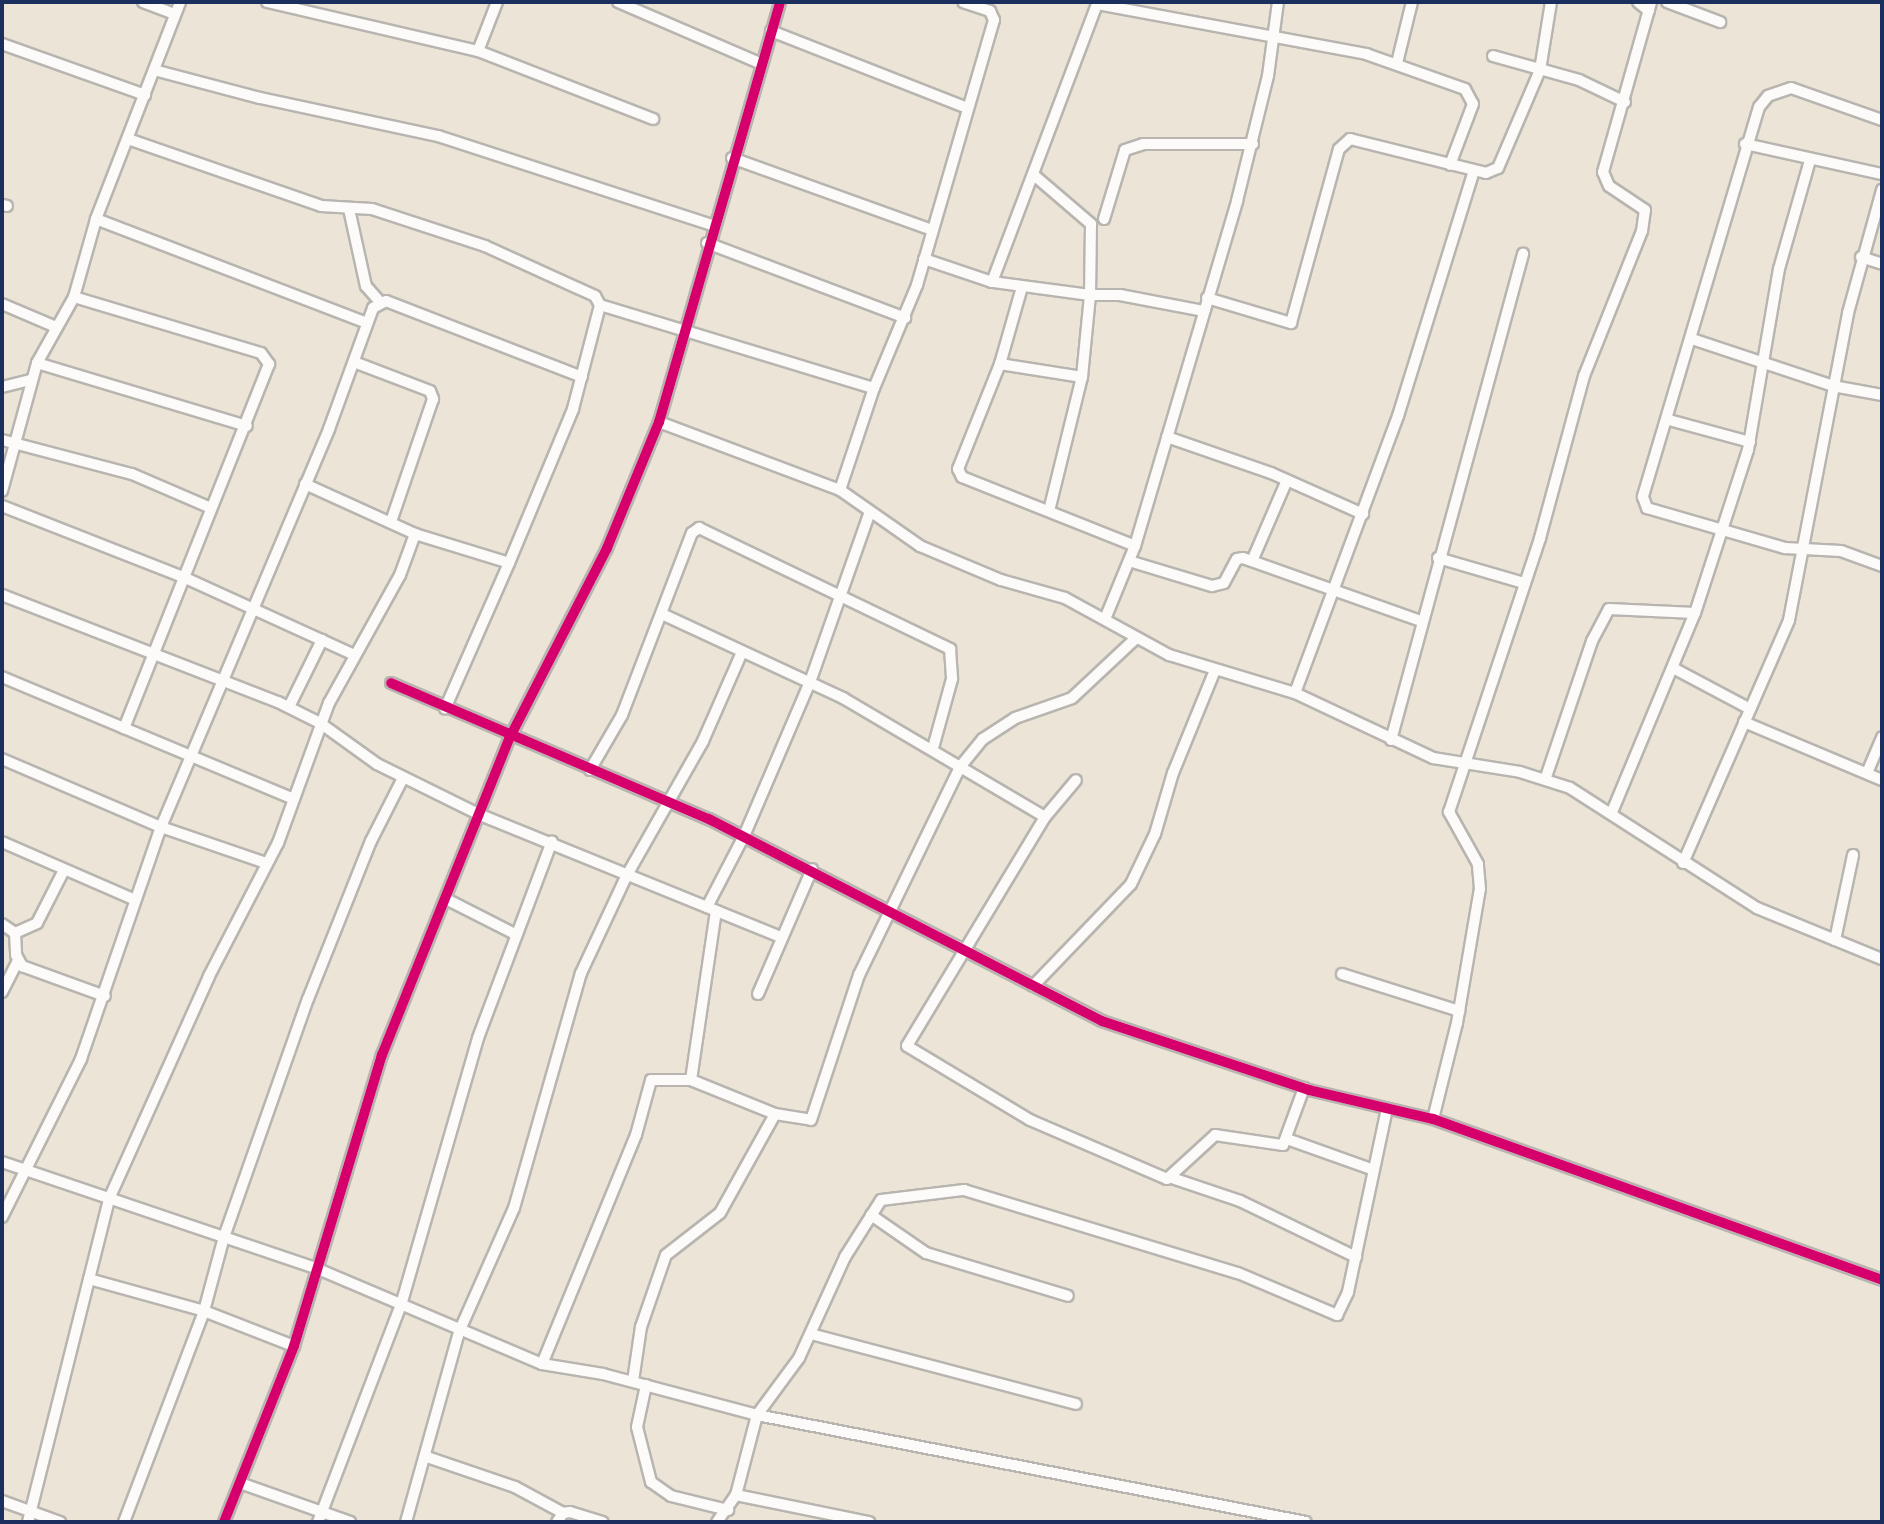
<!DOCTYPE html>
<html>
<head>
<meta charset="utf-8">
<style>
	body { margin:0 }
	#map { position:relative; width:1884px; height:1524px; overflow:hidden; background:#ece5d7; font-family:Kalam,sans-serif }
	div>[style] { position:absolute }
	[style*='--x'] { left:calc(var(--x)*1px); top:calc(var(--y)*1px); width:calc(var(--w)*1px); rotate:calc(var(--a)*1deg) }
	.roads { filter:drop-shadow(2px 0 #b8b5b0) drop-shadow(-2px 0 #b8b5b0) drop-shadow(0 2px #b8b5b0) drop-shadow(0 -2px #b8b5b0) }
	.street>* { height:10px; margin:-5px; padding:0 5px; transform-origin:5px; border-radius:5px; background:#fcfbf9 }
	.cycleway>* { height:10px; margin:-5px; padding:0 5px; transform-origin:5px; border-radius:5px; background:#d6006c }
	span { translate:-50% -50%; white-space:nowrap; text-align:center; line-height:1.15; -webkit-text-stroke:8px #fcf5e5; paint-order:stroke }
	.frame { position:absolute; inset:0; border:4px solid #1b2f5e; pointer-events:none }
</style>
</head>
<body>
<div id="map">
	<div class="roads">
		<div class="street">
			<div style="--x:143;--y:2;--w:34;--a:21"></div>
			<div style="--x:267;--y:2;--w:217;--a:13.1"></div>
			<div style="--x:478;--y:51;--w:188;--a:21.2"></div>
			<div style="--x:618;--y:2;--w:157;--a:23.3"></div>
			<div style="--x:1638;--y:2;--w:14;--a:39"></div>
			<div style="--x:1667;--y:2;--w:57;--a:20.7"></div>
			<div style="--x:771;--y:31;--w:211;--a:21.4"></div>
			<div style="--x:2;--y:44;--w:152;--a:19.6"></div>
			<div style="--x:478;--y:51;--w:53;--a:-68.8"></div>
			<div style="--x:1493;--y:56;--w:89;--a:15.6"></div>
			<div style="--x:1579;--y:80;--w:51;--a:25.6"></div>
			<div style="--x:1397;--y:63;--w:63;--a:-76.2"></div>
			<div style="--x:154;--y:70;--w:110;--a:14.8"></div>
			<div style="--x:260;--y:98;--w:182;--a:12.1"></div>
			<div style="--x:438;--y:136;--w:288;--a:18"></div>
			<div style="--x:1882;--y:120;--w:96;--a:-160.6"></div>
			<div style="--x:1791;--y:88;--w:24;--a:161"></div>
			<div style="--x:1768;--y:96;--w:14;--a:129"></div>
			<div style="--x:1759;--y:107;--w:407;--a:106.6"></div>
			<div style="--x:1643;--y:497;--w:12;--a:70"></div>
			<div style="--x:1647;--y:508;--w:144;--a:16.2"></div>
			<div style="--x:1785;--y:548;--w:56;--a:3.1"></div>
			<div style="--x:1841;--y:551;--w:44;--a:20.1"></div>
			<div style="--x:128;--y:139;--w:204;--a:19.1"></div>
			<div style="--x:321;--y:206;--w:51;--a:3.4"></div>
			<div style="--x:372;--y:209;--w:119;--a:18.1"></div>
			<div style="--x:485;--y:246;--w:121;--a:24.4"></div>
			<div style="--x:595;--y:296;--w:10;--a:61"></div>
			<div style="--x:600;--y:305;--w:286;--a:16.9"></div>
			<div style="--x:1745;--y:144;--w:140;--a:12.4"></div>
			<div style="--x:732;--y:158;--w:213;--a:19.8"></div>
			<div style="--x:1035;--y:176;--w:74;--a:40.6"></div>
			<div style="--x:1091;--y:224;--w:71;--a:90.8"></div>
			<div style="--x:1090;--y:295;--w:30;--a:0"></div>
			<div style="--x:1120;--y:295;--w:86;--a:10.8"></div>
			<div style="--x:2;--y:205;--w:5;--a:11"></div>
			<div style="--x:349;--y:209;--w:79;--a:77.6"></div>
			<div style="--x:366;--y:286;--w:20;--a:49"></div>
			<div style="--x:96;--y:219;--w:290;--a:21"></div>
			<div style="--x:1104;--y:219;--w:72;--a:-73.1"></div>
			<div style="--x:1125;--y:150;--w:19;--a:-18"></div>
			<div style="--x:1143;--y:144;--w:110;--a:0"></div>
			<div style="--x:707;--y:243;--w:212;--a:20.7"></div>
			<div style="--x:1861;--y:257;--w:22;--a:18"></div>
			<div style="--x:924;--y:259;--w:72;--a:18.7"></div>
			<div style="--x:1022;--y:287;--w:80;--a:105.9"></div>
			<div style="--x:1000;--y:364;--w:113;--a:111.8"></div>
			<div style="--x:958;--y:469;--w:9;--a:63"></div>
			<div style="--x:962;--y:477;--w:186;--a:21.7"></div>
			<div style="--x:74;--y:297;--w:195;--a:16.7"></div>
			<div style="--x:261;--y:353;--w:14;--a:54"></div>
			<div style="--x:269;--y:364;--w:392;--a:111.7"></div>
			<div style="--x:1207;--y:298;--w:88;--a:16.6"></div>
			<div style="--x:1291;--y:323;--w:180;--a:-74.6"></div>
			<div style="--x:1339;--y:149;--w:15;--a:-42"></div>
			<div style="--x:1350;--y:139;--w:140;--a:14"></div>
			<div style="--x:1486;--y:173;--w:13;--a:-23"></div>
			<div style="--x:1498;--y:168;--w:107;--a:-66.8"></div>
			<div style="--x:1540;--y:70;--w:69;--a:-80.8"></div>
			<div style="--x:2;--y:304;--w:59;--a:23.1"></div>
			<div style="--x:1692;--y:339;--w:149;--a:18.4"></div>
			<div style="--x:1833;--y:386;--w:50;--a:10.4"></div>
			<div style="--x:354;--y:362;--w:81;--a:20.9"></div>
			<div style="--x:430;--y:391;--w:9;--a:69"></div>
			<div style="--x:433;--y:399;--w:127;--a:108.9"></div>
			<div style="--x:37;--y:363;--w:219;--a:16.7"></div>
			<div style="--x:1000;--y:364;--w:83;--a:9"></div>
			<div style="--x:2;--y:387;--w:30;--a:-14"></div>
			<div style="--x:1669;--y:420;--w:84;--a:15.2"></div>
			<div style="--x:659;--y:422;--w:193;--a:20.6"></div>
			<div style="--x:840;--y:490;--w:98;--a:35"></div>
			<div style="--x:920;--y:546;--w:88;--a:22.8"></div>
			<div style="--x:1001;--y:580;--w:66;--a:15.7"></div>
			<div style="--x:1065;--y:598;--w:119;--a:28.7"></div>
			<div style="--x:1169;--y:655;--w:132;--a:16.8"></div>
			<div style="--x:1295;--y:693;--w:153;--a:25.2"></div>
			<div style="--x:1433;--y:758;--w:88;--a:9.1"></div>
			<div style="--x:1520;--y:772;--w:52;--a:17.7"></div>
			<div style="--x:1570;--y:788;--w:222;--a:32.7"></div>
			<div style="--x:1757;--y:908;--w:135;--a:22.2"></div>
			<div style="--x:1167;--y:437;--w:110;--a:19.1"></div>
			<div style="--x:1271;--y:473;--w:101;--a:24"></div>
			<div style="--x:2;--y:440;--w:134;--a:14.7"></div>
			<div style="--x:132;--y:474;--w:86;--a:23.3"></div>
			<div style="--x:305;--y:484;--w:121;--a:24.4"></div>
			<div style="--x:415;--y:534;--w:98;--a:17.1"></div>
			<div style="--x:509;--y:563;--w:159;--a:113.7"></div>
			<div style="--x:840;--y:490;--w:108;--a:-71.6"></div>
			<div style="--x:874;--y:388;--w:112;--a:-67.3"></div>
			<div style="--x:917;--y:285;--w:276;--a:-73.8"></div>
			<div style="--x:994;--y:20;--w:10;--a:-114"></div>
			<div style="--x:990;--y:11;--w:28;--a:-162"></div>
			<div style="--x:2;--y:491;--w:133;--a:-74.7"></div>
			<div style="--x:37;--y:363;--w:76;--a:-60.7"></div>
			<div style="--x:74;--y:297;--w:81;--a:-74.2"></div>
			<div style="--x:96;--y:219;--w:233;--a:-68.8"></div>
			<div style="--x:2;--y:506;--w:192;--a:21.4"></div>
			<div style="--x:181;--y:576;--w:190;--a:24.5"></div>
			<div style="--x:1049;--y:511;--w:138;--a:-76.2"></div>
			<div style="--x:1082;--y:377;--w:82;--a:-84.4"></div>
			<div style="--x:1090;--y:295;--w:99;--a:-172.4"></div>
			<div style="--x:992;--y:282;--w:297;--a:-69.3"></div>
			<div style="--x:1097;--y:4;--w:274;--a:10.5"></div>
			<div style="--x:1366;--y:54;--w:105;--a:19.5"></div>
			<div style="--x:1465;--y:89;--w:17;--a:62"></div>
			<div style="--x:1473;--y:104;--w:65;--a:110.7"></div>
			<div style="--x:1438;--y:558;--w:90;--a:16.2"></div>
			<div style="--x:1129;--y:561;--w:87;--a:16.8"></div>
			<div style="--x:1212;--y:586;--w:12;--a:-14"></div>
			<div style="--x:1224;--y:583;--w:27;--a:-62"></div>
			<div style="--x:1237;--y:559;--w:6;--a:-9"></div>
			<div style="--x:1243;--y:558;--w:189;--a:19.5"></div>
			<div style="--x:1252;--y:561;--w:88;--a:-66.6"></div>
			<div style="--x:509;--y:563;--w:167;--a:-67.4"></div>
			<div style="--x:573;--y:409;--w:107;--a:-75.4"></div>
			<div style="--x:2;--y:595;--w:296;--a:21.2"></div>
			<div style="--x:278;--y:702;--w:47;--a:26.6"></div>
			<div style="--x:320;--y:723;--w:70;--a:35.7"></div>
			<div style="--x:377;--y:764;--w:113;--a:26.3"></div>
			<div style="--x:478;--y:814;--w:327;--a:22.1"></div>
			<div style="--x:662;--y:614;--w:200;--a:24.9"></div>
			<div style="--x:843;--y:698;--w:234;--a:30.5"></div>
			<div style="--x:1045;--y:817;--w:267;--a:121.1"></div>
			<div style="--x:907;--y:1046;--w:144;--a:31"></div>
			<div style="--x:1030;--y:1120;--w:149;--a:23.3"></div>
			<div style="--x:1167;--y:1179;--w:65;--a:-42.5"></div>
			<div style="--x:1215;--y:1135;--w:69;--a:8.4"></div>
			<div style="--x:1283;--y:1145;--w:61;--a:-69.8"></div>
			<div style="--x:1105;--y:619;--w:79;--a:-67.7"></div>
			<div style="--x:1135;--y:546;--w:360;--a:-73.5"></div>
			<div style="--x:1237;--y:201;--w:129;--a:-76.1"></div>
			<div style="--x:1268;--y:76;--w:75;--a:-82.3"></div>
			<div style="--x:1673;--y:668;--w:87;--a:28"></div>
			<div style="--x:2;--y:677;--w:316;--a:22.7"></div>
			<div style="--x:391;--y:683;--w:346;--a:23.2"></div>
			<div style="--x:709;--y:819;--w:442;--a:27.2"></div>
			<div style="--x:1102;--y:1021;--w:218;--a:18.4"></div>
			<div style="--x:1309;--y:1090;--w:127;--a:13.2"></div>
			<div style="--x:1433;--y:1119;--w:477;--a:19.7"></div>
			<div style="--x:1295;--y:693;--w:296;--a:-69.6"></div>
			<div style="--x:1398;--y:416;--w:257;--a:-72.8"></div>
			<div style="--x:289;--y:707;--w:75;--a:-63.8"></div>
			<div style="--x:1744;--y:722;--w:150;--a:22.8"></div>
			<div style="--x:1391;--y:740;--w:504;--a:-74.8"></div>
			<div style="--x:2;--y:759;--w:173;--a:23.2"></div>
			<div style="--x:161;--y:827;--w:111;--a:18.9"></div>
			<div style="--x:590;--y:770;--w:64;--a:-59.8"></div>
			<div style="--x:622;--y:715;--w:195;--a:-69"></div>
			<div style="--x:692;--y:533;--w:9;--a:-36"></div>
			<div style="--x:699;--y:528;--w:279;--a:25.7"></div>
			<div style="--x:950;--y:649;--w:30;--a:86"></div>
			<div style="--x:952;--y:679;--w:72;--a:105.4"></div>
			<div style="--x:1867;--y:773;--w:39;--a:-67"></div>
			<div style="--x:1546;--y:777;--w:144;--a:-71.3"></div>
			<div style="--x:1592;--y:641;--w:36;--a:-62"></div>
			<div style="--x:1609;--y:609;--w:86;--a:2.7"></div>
			<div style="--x:1612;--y:812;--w:216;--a:-67.4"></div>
			<div style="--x:1695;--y:613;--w:171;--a:-72"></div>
			<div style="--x:1748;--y:450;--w:184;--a:-80.3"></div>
			<div style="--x:1779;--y:269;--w:113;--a:-74.1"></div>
			<div style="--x:1045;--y:817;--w:48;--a:-50"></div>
			<div style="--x:2;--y:842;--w:143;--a:23.5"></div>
			<div style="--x:1683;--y:863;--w:265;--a:-66.4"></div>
			<div style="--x:1789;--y:620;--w:313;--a:-79.1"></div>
			<div style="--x:1848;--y:313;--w:128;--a:-74.5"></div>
			<div style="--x:448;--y:900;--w:77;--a:26.9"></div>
			<div style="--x:707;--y:907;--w:80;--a:-62.5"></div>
			<div style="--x:744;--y:836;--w:168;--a:-66.8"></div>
			<div style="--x:810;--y:682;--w:180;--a:-70.6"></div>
			<div style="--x:2;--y:924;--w:16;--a:35"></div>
			<div style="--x:15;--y:933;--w:22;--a:87"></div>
			<div style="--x:16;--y:955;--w:13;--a:61"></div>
			<div style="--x:22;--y:966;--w:88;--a:19.9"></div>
			<div style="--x:15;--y:933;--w:24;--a:-24"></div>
			<div style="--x:37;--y:923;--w:59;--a:-63"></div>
			<div style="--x:1835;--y:940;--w:87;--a:-78"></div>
			<div style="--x:1342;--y:974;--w:123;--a:17.5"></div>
			<div style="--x:1033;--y:986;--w:141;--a:-46.1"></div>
			<div style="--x:1131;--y:884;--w:55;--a:-64.4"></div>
			<div style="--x:1155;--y:834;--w:64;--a:-73.6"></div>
			<div style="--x:1173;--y:773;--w:111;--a:-67.8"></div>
			<div style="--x:2;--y:992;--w:35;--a:-63"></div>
			<div style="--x:758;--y:994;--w:136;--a:-66.6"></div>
			<div style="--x:691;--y:1080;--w:171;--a:-81.6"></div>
			<div style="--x:1433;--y:1119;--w:99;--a:-76"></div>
			<div style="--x:1457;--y:1023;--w:136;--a:-80.3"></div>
			<div style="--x:1480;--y:889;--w:25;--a:-95"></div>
			<div style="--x:1478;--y:864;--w:60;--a:-119.1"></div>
			<div style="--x:1449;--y:812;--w:289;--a:-71.6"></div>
			<div style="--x:1540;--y:538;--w:168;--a:-74.8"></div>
			<div style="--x:1584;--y:376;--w:156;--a:-68.2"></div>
			<div style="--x:1642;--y:231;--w:21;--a:-82"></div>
			<div style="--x:1645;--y:210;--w:43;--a:-146.3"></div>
			<div style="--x:1609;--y:186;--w:15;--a:-113"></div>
			<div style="--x:1603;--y:172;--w:177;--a:-74.2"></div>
			<div style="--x:1287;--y:1139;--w:92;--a:19.6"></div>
			<div style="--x:2;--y:1162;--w:334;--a:18.7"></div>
			<div style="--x:318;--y:1269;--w:243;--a:23"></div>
			<div style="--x:542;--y:1364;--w:62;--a:9.3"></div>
			<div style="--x:603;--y:1374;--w:159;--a:14.9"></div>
			<div style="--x:757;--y:1415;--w:559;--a:11.03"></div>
			<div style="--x:1172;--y:1178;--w:72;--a:18.7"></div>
			<div style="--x:1240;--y:1201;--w:129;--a:25.8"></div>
			<div style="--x:871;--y:1215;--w:67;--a:34.6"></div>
			<div style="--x:926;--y:1253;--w:148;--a:16.8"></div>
			<div style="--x:2;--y:1217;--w:177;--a:-63.4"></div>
			<div style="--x:81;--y:1059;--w:245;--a:-71"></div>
			<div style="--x:161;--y:827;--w:432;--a:-67.1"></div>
			<div style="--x:329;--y:429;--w:129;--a:-70"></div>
			<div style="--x:373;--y:308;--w:15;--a:-28"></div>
			<div style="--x:386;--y:301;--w:210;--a:21.2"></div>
			<div style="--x:89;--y:1279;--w:119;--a:15.5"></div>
			<div style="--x:204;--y:1311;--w:97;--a:21.3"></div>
			<div style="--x:811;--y:1334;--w:274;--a:14.8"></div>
			<div style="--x:542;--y:1364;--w:248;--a:-67.7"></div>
			<div style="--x:636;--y:1135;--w:57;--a:-74.7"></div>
			<div style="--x:651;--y:1080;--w:40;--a:0"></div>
			<div style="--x:691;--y:1080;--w:91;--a:22"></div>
			<div style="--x:775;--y:1114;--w:36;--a:9"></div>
			<div style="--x:811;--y:1120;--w:153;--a:-71.7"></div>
			<div style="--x:859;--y:975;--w:231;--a:-64.1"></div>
			<div style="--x:960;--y:767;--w:36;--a:-51"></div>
			<div style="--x:983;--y:739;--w:38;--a:-33"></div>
			<div style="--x:1015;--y:718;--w:60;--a:-19.3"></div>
			<div style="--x:1072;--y:698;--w:86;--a:-43.1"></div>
			<div style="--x:633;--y:1381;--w:55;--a:-81.6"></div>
			<div style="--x:641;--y:1327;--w:76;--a:-70.9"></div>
			<div style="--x:666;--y:1255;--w:68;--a:-37.9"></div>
			<div style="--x:720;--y:1213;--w:113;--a:-60.9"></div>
			<div style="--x:646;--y:1385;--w:43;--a:102.1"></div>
			<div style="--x:637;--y:1427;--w:57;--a:75.7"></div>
			<div style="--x:651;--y:1482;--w:24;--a:35"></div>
			<div style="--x:671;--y:1496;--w:59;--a:13.8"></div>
			<div style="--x:427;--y:1457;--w:93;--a:18.8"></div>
			<div style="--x:515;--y:1487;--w:55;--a:28.4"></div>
			<div style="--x:240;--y:1483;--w:117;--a:19.5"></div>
			<div style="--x:736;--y:1495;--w:136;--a:11.5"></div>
			<div style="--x:2;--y:1501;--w:62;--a:19.9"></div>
			<div style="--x:28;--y:1522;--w:333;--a:-75.9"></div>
			<div style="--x:109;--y:1199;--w:244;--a:-65.8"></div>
			<div style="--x:209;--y:976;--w:150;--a:-62.6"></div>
			<div style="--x:278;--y:843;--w:149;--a:-70"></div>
			<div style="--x:329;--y:703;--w:146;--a:-61"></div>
			<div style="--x:400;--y:575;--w:44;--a:-69.9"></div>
			<div style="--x:124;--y:1522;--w:226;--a:-69.2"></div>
			<div style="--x:204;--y:1311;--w:77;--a:-74.9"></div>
			<div style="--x:224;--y:1237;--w:252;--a:-70.6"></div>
			<div style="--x:308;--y:999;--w:170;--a:-68.3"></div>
			<div style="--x:371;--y:841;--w:71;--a:-63.1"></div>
			<div style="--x:224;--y:1522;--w:189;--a:-68.3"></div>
			<div style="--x:294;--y:1346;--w:304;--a:-73.2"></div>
			<div style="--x:382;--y:1055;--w:343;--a:-68.1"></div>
			<div style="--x:510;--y:737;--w:212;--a:-62.8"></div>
			<div style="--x:607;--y:548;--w:136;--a:-67.6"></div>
			<div style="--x:659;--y:422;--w:437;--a:-73.9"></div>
			<div style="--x:318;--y:1522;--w:232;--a:-69.1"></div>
			<div style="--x:401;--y:1305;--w:278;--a:-73.9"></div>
			<div style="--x:478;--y:1038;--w:210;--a:-69.4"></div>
			<div style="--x:406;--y:1522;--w:197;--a:-74.4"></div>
			<div style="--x:459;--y:1332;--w:136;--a:-66.1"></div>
			<div style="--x:514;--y:1208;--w:244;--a:-74.1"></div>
			<div style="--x:581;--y:973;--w:108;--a:-64.9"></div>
			<div style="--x:627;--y:875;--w:154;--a:-60.4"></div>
			<div style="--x:703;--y:741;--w:97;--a:-66.3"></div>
			<div style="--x:557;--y:1522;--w:11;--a:-56"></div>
			<div style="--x:563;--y:1513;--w:7;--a:-8"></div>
			<div style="--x:570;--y:1512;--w:34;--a:17"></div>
			<div style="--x:717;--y:1522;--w:33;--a:-55"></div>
			<div style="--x:736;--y:1495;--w:83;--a:-75.3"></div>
			<div style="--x:757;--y:1415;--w:71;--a:-53.6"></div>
			<div style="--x:799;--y:1358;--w:111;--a:-65.5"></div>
			<div style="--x:845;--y:1257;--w:67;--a:-57.7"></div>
			<div style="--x:881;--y:1200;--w:84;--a:-6.9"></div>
			<div style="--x:964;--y:1190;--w:286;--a:16.9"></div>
			<div style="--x:1238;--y:1273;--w:108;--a:23"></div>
			<div style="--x:1337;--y:1315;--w:25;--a:-64"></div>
			<div style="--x:1348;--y:1292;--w:187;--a:-78"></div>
		</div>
	</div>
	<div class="cycleway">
		<div style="--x:391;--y:683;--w:346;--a:23.2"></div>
		<div style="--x:709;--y:819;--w:442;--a:27.2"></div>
		<div style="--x:1102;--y:1021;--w:218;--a:18.4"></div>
		<div style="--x:1309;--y:1090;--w:127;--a:13.2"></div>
		<div style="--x:1433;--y:1119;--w:477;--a:19.7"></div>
		<div style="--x:224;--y:1522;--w:189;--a:-68.3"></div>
		<div style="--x:294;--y:1346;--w:304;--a:-73.2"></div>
		<div style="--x:382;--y:1055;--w:343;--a:-68.1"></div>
		<div style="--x:510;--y:737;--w:212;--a:-62.8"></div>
		<div style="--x:607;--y:548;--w:136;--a:-67.6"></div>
		<div style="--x:659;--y:422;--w:437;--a:-73.9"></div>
	</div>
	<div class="frame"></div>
</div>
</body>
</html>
